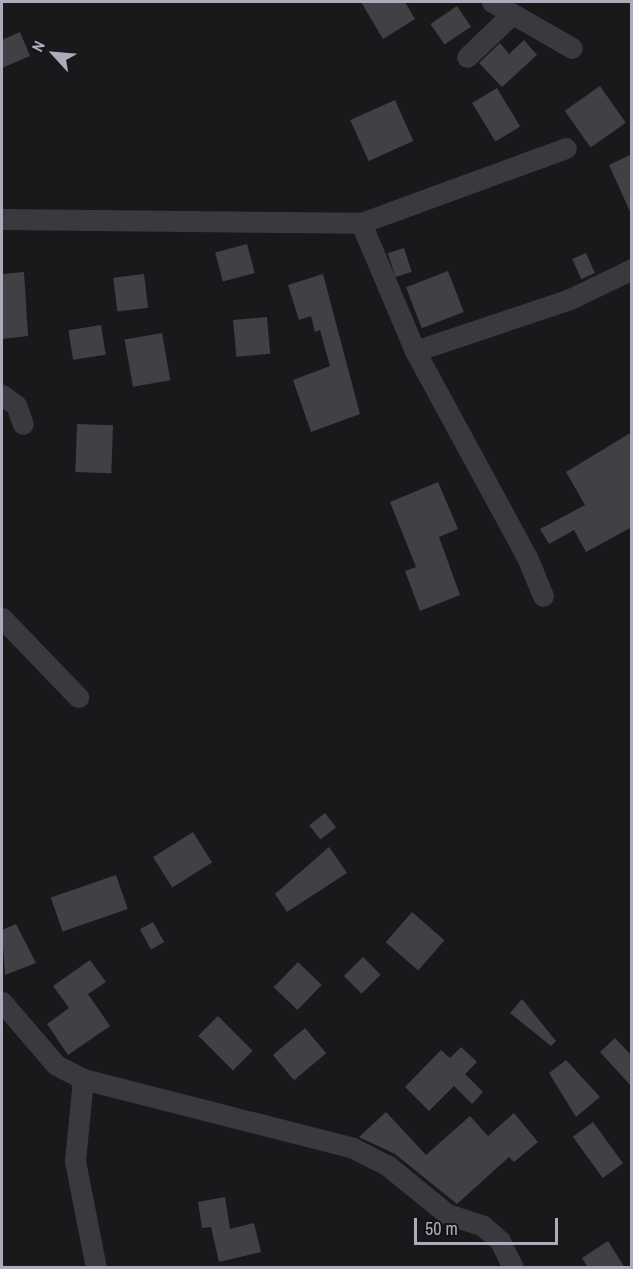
<!DOCTYPE html>
<html>
<head>
<meta charset="utf-8">
<style>
	body { margin:0 }
	#map { position:relative; width:633px; height:1269px; overflow:hidden; background:#19181b; font-family:"Archivo Narrow",sans-serif }
	div>[style] { position:absolute }
	[style*='--x'] { left:calc(var(--x)*1px); top:calc(var(--y)*1px); width:calc(var(--w)*1px); rotate:calc(var(--a)*1deg) }
	.building>* { inset:0; background:#404045; transform-origin:0 0 }
	.street>* { height:21px; margin:-10.5px; padding:0 10.5px; transform-origin:10.5px; border-radius:10.5px; background:#3a3940 }
	span { translate:-50% -50%; white-space:nowrap; text-align:center; line-height:1.15; -webkit-text-stroke:4.5px #141316; paint-order:stroke }
	.frame { position:absolute; inset:0; border:3px solid #abadba; pointer-events:none }
	.north { position:absolute; left:24px; top:24px; width:60px; height:60px; -webkit-text-stroke:4px #141316; paint-order:stroke; rotate:296deg; font-size:16px; font-weight:700; line-height:24px; text-align:center; color:#abadba }
	.north::after { content:''; display:block; margin:auto; width:21px; height:27px; background:#abadba; clip-path:polygon(50% 0,100% 100%,50% 72%,0 100%) }
	.scale { position:absolute; left:414px; top:1218px; width:144px; height:27px; box-sizing:border-box; border:3px solid #abadba; border-top:0; padding-left:8px; font-size:18px; line-height:21px; white-space:nowrap; color:#abadba; -webkit-text-stroke:4px #141316; paint-order:stroke }
</style>
</head>
<body>
<div id="map">
	<div class="building">
		<div style="clip-path:polygon(361px 2px,405px 2px,415px 19px,383px 39px)"></div>
		<div style="left:457px;top:6px;width:25px;height:32px;rotate:56deg"></div>
		<div style="clip-path:polygon(20px 32px,30px 56px,2px 68px,2px 40px)"></div>
		<div style="clip-path:polygon(524px 40px,537px 55px,502px 87px,479px 63px,500px 43px,509px 54px)"></div>
		<div style="left:600px;top:86px;width:45px;height:43px;rotate:55deg"></div>
		<div style="left:497px;top:88px;width:45px;height:29px;rotate:59deg"></div>
		<div style="left:395px;top:100px;width:45px;height:49px;rotate:66deg"></div>
		<div style="clip-path:polygon(632px 154px,632px 216px,609px 165px)"></div>
		<div style="left:247px;top:244px;width:30px;height:33px;rotate:75deg"></div>
		<div style="left:404px;top:248px;width:25px;height:17px;rotate:72deg"></div>
		<div style="left:586px;top:253px;width:22px;height:15px;rotate:66deg"></div>
		<div style="left:448px;top:271px;width:44px;height:45px;rotate:69deg"></div>
		<div style="clip-path:polygon(24px 272px,28px 336px,2px 339px,2px 274px)"></div>
		<div style="left:144px;top:274px;width:34px;height:31px;rotate:83deg"></div>
		<div style="clip-path:polygon(323px 274px,360px 414px,311px 432px,293px 380px,330px 366px,320px 330px,315px 332px,311px 316px,299px 320px,288px 285px)"></div>
		<div style="left:267px;top:317px;width:37px;height:34px;rotate:85deg"></div>
		<div style="left:101px;top:325px;width:30px;height:33px;rotate:81deg"></div>
		<div style="left:162px;top:333px;width:48px;height:38px;rotate:80deg"></div>
		<div style="left:77px;top:424px;width:36px;height:48px;rotate:2deg"></div>
		<div style="clip-path:polygon(632px 432px,632px 527px,586px 552px,574px 530px,549px 544px,540px 529px,585px 505px,566px 472px)"></div>
		<div style="clip-path:polygon(438px 482px,458px 529px,439px 537px,460px 595px,420px 611px,405px 571px,416px 567px,390px 502px)"></div>
		<div style="left:325px;top:813px;width:18px;height:20px;rotate:52deg"></div>
		<div style="left:193px;top:832px;width:36px;height:47px;rotate:58deg"></div>
		<div style="clip-path:polygon(329px 847px,347px 873px,287px 912px,275px 894px)"></div>
		<div style="left:116px;top:875px;width:36px;height:69px;rotate:71deg"></div>
		<div style="left:412px;top:912px;width:43px;height:40px;rotate:41deg"></div>
		<div style="left:153px;top:922px;width:23px;height:15px;rotate:61deg"></div>
		<div style="clip-path:polygon(16px 924px,36px 963px,5px 975px,2px 930px)"></div>
		<div style="left:363px;top:957px;width:25px;height:27px;rotate:45deg"></div>
		<div style="clip-path:polygon(90px 960px,106px 982px,88px 994px,110px 1026px,68px 1055px,47px 1024px,69px 1008px,53px 986px)"></div>
		<div style="left:298px;top:962px;width:33px;height:35px;rotate:44deg"></div>
		<div style="clip-path:polygon(522px 999px,556px 1041px,551px 1046px,510px 1013px)"></div>
		<div style="left:218px;top:1016px;width:49px;height:28px;rotate:45deg"></div>
		<div style="left:305px;top:1028px;width:33px;height:42px;rotate:50deg"></div>
		<div style="clip-path:polygon(615px 1038px,632px 1056px,632px 1087px,600px 1052px)"></div>
		<div style="clip-path:polygon(461px 1047px,477px 1062px,465px 1074px,483px 1092px,472px 1104px,454px 1086px,429px 1111px,405px 1087px,441px 1050px,450px 1058px)"></div>
		<div style="clip-path:polygon(566px 1060px,600px 1097px,576px 1117px,549px 1073px)"></div>
		<div style="clip-path:polygon(386px 1112px,426px 1155px,470px 1116px,488px 1136px,514px 1113px,538px 1142px,514px 1162px,509px 1157px,457px 1204px,395px 1154px,359px 1137px)"></div>
		<div style="left:593px;top:1122px;width:51px;height:25px;rotate:54deg"></div>
		<div style="clip-path:polygon(225px 1197px,230px 1229px,254px 1223px,261px 1252px,219px 1262px,211px 1227px,202px 1228px,198px 1202px)"></div>
		<div style="clip-path:polygon(608px 1241px,625px 1268px,588px 1268px,582px 1258px)"></div>
	</div>
	<div class="street">
		<div style="--x:492;--y:2;--w:92;--a:29.9"></div>
		<div style="--x:467;--y:57;--w:61;--a:-43.7"></div>
		<div style="--x:2;--y:219;--w:359;--a:0.6"></div>
		<div style="--x:361;--y:223;--w:139;--a:67.1"></div>
		<div style="--x:415;--y:351;--w:234;--a:61.5"></div>
		<div style="--x:527;--y:557;--w:42;--a:67.7"></div>
		<div style="--x:361;--y:223;--w:218;--a:-20.1"></div>
		<div style="--x:415;--y:351;--w:163;--a:-18.5"></div>
		<div style="--x:570;--y:299;--w:69;--a:-25.8"></div>
		<div style="--x:2;--y:395;--w:17;--a:36"></div>
		<div style="--x:16;--y:405;--w:20;--a:70"></div>
		<div style="--x:2;--y:618;--w:110;--a:46.1"></div>
		<div style="--x:2;--y:1002;--w:83;--a:49.4"></div>
		<div style="--x:56;--y:1065;--w:30;--a:27"></div>
		<div style="--x:83;--y:1079;--w:279;--a:14.3"></div>
		<div style="--x:353;--y:1148;--w:38;--a:27"></div>
		<div style="--x:387;--y:1165;--w:77;--a:39.2"></div>
		<div style="--x:447;--y:1214;--w:38;--a:18"></div>
		<div style="--x:483;--y:1226;--w:23;--a:41"></div>
		<div style="--x:500;--y:1241;--w:30;--a:64"></div>
		<div style="--x:83;--y:1079;--w:82;--a:95.6"></div>
		<div style="--x:75;--y:1161;--w:109;--a:78.9"></div>
	</div>
	<div class="frame"></div>
	<div class="north">N</div>
	<div class="scale">50 m</div>
</div>
</body>
</html>
